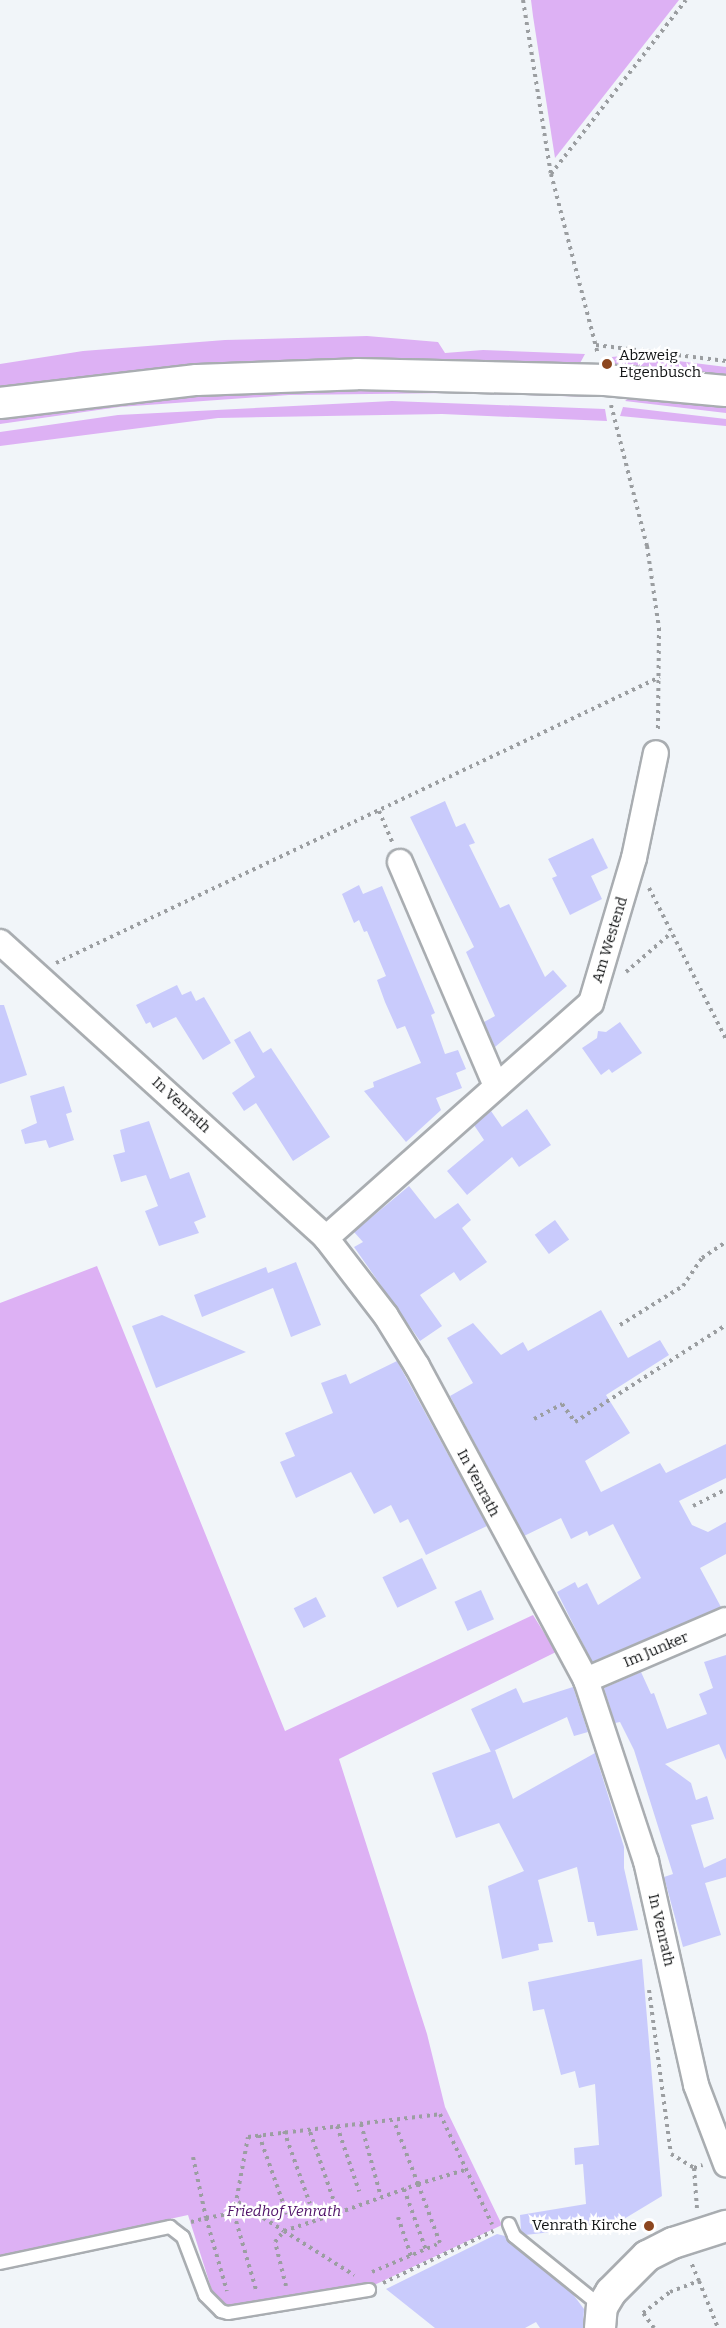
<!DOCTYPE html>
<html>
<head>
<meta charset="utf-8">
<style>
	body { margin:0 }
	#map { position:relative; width:726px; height:2328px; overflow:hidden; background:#f1f5f9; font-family:Bitter,serif }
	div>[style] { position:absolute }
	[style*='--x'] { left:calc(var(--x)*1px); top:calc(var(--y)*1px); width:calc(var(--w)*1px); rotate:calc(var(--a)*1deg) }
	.green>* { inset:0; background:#ddb1f4 }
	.building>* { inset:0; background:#c9cbfc; transform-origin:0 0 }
	.path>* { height:4px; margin-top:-2px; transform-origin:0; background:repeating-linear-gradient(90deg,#9b9ea1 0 3px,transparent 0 7.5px) }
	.roads { filter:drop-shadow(2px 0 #a9adb1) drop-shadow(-2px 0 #a9adb1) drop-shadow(0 2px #a9adb1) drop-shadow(0 -2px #a9adb1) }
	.service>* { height:12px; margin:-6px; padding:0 6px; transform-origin:6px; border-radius:6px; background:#fff }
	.minor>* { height:24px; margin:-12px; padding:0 12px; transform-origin:12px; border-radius:12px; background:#fff }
	.tertiary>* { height:30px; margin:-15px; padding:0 15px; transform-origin:15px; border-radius:15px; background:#fff }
	.dots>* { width:16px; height:16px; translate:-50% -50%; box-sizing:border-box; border:3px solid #fff; border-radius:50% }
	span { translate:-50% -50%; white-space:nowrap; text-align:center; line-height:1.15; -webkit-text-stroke:5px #fff; paint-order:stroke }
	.poi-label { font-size:15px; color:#111314 }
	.left { translate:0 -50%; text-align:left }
	.right { translate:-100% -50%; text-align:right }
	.street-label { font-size:15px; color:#111314 }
	.park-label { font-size:15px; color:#501369; font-style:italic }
</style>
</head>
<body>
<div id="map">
	<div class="green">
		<div style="clip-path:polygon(531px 0,679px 0,555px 158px,533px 16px)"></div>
		<div style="clip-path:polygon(367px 336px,438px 342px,445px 353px,483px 350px,585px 354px,579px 365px,315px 362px,115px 374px,0 390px,0 364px,83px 351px,225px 340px)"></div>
		<div style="clip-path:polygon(630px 355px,726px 367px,726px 381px,618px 367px,612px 363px,612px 357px)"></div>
		<div style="clip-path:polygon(342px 387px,587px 390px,595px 397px,451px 393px,289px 395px,119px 407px,0 424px,0 416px,232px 391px)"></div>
		<div style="clip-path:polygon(630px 397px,726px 403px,726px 413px,625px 401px)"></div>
		<div style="clip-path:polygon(392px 401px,605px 409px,607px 421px,442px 414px,218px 418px,0 446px,0 432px,118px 415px)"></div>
		<div style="clip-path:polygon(623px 407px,726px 419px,726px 426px,620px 416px)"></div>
		<div style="clip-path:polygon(97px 1266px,285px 1731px,533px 1615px,556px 1652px,339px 1759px,427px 2034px,445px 2107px,502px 2225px,370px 2287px,231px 2307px,216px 2303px,188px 2215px,0 2256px,0 1303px)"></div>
	</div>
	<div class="building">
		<div style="clip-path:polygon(445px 801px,456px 827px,465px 823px,475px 843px,469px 845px,500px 908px,509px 904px,545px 977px,553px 970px,567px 986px,495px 1047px,484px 1022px,495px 1016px,466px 952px,474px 947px,410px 817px)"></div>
		<div style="clip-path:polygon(593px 838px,608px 868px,591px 876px,602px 899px,570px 915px,552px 878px,557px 876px,548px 859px)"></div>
		<div style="clip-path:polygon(359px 885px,363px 894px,382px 886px,435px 1013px,431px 1015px,445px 1054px,458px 1050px,466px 1069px,456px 1073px,462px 1088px,436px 1098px,441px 1110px,406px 1142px,364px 1091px,374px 1087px,373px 1082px,421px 1063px,405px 1026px,397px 1029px,385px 1002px,377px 980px,386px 976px,367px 931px,364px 932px,359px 920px,354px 923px,342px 894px)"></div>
		<div style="clip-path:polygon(177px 985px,182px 995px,191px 991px,196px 1001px,204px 997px,231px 1043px,203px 1060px,176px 1017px,153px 1028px,150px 1022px,146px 1024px,136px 1005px)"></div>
		<div style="clip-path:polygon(0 1005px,4px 1005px,27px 1075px,0 1084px)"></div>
		<div style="clip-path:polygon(620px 1022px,642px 1053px,612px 1073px,609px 1069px,601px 1075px,582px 1048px,597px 1038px,598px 1031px,606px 1032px)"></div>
		<div style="clip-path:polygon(250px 1031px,263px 1053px,271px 1048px,330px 1137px,293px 1161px,256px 1103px,244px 1111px,232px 1093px,255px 1077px,234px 1040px)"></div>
		<div style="clip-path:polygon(64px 1086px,72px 1112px,66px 1114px,74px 1140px,49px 1148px,46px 1140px,25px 1144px,21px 1130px,37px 1123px,30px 1096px)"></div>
		<div style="clip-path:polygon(527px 1109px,551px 1145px,519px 1167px,512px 1157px,467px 1195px,447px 1171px,484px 1140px,474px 1125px,491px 1111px,502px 1127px)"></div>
		<div style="clip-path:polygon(149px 1121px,170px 1179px,189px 1172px,206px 1217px,194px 1222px,199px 1233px,159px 1246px,145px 1211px,158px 1206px,146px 1175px,121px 1182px,113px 1155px,125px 1152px,120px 1130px)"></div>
		<div style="clip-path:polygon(409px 1186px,435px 1219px,458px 1203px,471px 1220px,462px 1228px,487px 1262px,460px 1281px,454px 1272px,420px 1295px,442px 1326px,420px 1341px,354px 1247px,363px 1242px,354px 1232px)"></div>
		<div style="left:555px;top:1220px;width:24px;height:25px;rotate:54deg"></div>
		<div style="clip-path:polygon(296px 1262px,321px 1325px,291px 1337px,273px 1288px,202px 1317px,194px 1295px,266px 1267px,268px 1273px)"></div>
		<div style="clip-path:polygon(601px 1310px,628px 1358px,660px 1340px,669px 1355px,606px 1395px,630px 1433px,585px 1461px,601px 1492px,660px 1463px,666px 1473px,726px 1444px,726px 1478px,679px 1501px,692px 1525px,708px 1532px,726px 1522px,726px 1554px,700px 1568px,721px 1607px,592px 1662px,557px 1592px,575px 1582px,578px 1588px,587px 1583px,598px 1605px,641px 1578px,613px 1524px,589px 1536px,587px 1531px,571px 1539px,561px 1518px,524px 1536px,450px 1396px,473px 1383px,447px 1338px,473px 1323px,501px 1355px,523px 1342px,528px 1351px)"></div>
		<div style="clip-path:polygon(162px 1315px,246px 1352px,156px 1388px,132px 1326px)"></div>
		<div style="clip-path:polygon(397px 1361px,487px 1526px,426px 1555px,408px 1519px,400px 1523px,391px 1505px,374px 1514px,351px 1472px,296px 1498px,280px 1462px,295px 1456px,285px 1433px,333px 1413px,321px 1383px,346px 1374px,350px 1384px)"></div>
		<div style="left:422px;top:1558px;width:34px;height:44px;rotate:64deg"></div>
		<div style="left:481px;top:1590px;width:32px;height:29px;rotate:66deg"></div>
		<div style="left:316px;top:1597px;width:22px;height:25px;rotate:63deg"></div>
		<div style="clip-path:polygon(726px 1655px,726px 1760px,719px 1744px,665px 1764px,691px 1783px,696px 1800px,707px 1796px,714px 1819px,691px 1825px,704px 1868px,726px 1858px,726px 1877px,705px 1883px,721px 1935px,683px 1947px,664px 1877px,673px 1874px,634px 1750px,620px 1722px,615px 1723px,604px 1688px,641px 1672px,651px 1694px,654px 1693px,667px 1729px,707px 1714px,699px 1694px,713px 1688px,704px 1662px)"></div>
		<div style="clip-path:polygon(573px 1687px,588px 1732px,574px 1736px,567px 1717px,491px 1752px,471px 1709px,516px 1688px,523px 1703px)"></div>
		<div style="clip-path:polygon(495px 1750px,513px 1799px,595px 1753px,624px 1847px,624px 1868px,638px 1930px,597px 1936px,594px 1922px,588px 1922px,577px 1867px,538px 1880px,553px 1942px,538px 1944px,539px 1950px,502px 1959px,488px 1886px,524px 1871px,499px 1823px,456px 1838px,432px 1773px)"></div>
		<div style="clip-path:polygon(642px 1959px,662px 2196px,614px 2225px,525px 2235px,521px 2231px,520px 2215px,586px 2204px,583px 2164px,575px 2165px,574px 2148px,599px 2145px,595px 2084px,579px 2088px,575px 2071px,561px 2075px,544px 2009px,533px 2011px,528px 1982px)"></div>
		<div style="clip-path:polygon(497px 2234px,505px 2236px,572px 2293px,584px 2309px,583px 2328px,540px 2328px,536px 2322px,525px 2328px,435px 2328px,386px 2289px)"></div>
	</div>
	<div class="path">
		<div style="--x:523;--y:0;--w:176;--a:80.9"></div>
		<div style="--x:551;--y:174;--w:186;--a:75.4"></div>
		<div style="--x:551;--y:174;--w:220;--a:-52.2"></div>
		<div style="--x:596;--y:345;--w:131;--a:7"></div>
		<div style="--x:611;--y:405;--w:146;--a:75.7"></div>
		<div style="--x:647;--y:546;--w:83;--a:81.7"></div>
		<div style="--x:659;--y:628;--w:103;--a:90.6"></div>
		<div style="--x:379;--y:811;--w:34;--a:67"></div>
		<div style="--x:649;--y:888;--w:169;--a:63"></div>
		<div style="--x:56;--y:963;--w:668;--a:-25.34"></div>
		<div style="--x:626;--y:972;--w:60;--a:-40.9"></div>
		<div style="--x:620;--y:1325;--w:74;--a:-31.8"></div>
		<div style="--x:683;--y:1286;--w:34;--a:-56"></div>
		<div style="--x:702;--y:1258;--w:29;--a:-34"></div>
		<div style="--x:534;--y:1419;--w:32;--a:-28"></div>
		<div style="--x:562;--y:1404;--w:22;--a:54"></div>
		<div style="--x:575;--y:1422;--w:179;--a:-32.7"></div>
		<div style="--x:693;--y:1506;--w:37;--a:-27"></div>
		<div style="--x:649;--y:1990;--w:165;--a:82.4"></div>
		<div style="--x:671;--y:2154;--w:27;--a:31"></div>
		<div style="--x:694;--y:2168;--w:9;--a:-18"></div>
		<div style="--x:361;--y:2124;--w:76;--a:74.7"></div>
		<div style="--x:337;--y:2126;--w:69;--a:71.3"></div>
		<div style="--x:284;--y:2131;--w:77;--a:70.4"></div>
		<div style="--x:259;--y:2135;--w:84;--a:70.5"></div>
		<div style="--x:193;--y:2157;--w:62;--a:78"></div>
		<div style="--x:206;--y:2218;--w:28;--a:-10"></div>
		<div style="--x:234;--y:2213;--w:77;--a:-79.6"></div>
		<div style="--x:248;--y:2137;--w:193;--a:-6.8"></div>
		<div style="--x:440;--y:2114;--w:122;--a:64.7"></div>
		<div style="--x:694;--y:2168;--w:41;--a:85.8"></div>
		<div style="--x:404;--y:2189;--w:65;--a:70.2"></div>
		<div style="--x:238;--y:2202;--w:54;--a:32.2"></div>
		<div style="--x:284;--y:2231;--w:57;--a:-18.4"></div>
		<div style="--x:338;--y:2213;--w:89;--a:-109"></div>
		<div style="--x:338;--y:2213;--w:85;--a:-19.9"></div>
		<div style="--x:418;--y:2184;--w:67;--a:-110.9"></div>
		<div style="--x:234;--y:2214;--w:82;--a:73.8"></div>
		<div style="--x:398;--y:2217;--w:41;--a:71.6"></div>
		<div style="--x:191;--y:2222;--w:16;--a:-15"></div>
		<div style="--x:206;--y:2218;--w:76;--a:74"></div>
		<div style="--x:372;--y:2272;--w:74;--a:-23.1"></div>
		<div style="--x:440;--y:2243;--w:63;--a:-110.4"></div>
		<div style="--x:418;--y:2184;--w:49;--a:-16.6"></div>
		<div style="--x:699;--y:2281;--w:51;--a:68"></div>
		<div style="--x:383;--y:2283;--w:122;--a:-25.3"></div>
		<div style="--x:286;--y:2286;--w:45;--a:-104"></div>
		<div style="--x:275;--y:2242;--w:14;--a:-51"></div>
		<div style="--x:284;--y:2231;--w:83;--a:32.2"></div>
		<div style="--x:654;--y:2328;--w:19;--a:-126"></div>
		<div style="--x:643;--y:2313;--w:34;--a:-38"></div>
		<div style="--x:670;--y:2292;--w:31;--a:-21"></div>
		<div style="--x:699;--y:2281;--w:21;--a:-113"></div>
	</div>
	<div class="roads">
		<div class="service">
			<div style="--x:509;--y:2224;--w:13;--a:67"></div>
			<div style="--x:514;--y:2236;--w:113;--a:38.9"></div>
			<div style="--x:0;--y:2263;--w:174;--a:-12"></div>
			<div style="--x:170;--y:2227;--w:16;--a:38"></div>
			<div style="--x:183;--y:2237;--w:62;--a:69.2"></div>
			<div style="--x:205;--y:2295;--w:23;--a:45"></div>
			<div style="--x:221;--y:2311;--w:7;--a:16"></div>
			<div style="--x:228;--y:2313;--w:143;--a:-9.3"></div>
		</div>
		<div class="minor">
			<div style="--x:400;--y:862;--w:244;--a:66.8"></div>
			<div style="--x:0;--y:942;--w:440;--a:42.2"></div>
			<div style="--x:326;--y:1238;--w:98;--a:52.4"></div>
			<div style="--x:386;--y:1316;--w:59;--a:58.2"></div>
			<div style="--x:417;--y:1366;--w:357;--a:61.7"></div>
			<div style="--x:586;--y:1680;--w:191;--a:71.7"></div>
			<div style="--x:646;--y:1861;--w:230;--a:77.4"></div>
			<div style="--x:696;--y:2085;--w:85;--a:69.2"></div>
			<div style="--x:326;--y:1238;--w:354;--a:-41.6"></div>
			<div style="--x:591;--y:1003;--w:151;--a:-73.5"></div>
			<div style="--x:634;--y:858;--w:107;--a:-78.2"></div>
			<div style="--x:586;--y:1680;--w:152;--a:-23.2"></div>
		</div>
		<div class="tertiary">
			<div style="--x:0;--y:403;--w:198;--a:-6.7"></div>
			<div style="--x:197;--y:380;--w:160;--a:-2.1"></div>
			<div style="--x:357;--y:374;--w:248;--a:1.4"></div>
			<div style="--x:605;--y:380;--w:121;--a:5.2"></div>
			<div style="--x:600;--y:2328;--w:21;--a:-85"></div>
			<div style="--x:602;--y:2307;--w:17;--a:-59"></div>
			<div style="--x:611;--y:2292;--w:51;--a:-45"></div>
			<div style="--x:647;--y:2256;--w:29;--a:-27"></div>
			<div style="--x:673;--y:2243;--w:56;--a:-17.8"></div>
		</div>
	</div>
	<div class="dots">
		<div style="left:607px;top:364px;background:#8c461f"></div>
		<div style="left:649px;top:2226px;background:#8c461f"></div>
	</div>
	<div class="poi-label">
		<span class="left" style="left:619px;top:364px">Abzweig<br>Etgenbusch</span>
		<span class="right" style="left:637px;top:2226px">Venrath Kirche</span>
	</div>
	<div class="street-label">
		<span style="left:610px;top:940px;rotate:-73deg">Am Westend</span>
		<span style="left:181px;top:1105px;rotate:43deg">In Venrath</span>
		<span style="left:478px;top:1483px;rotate:62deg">In Venrath</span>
		<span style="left:656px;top:1650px;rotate:-23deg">Im Junker</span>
		<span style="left:661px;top:1930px;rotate:77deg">In Venrath</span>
	</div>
	<div class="park-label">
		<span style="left:284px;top:2212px">Friedhof Venrath</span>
	</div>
</div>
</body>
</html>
